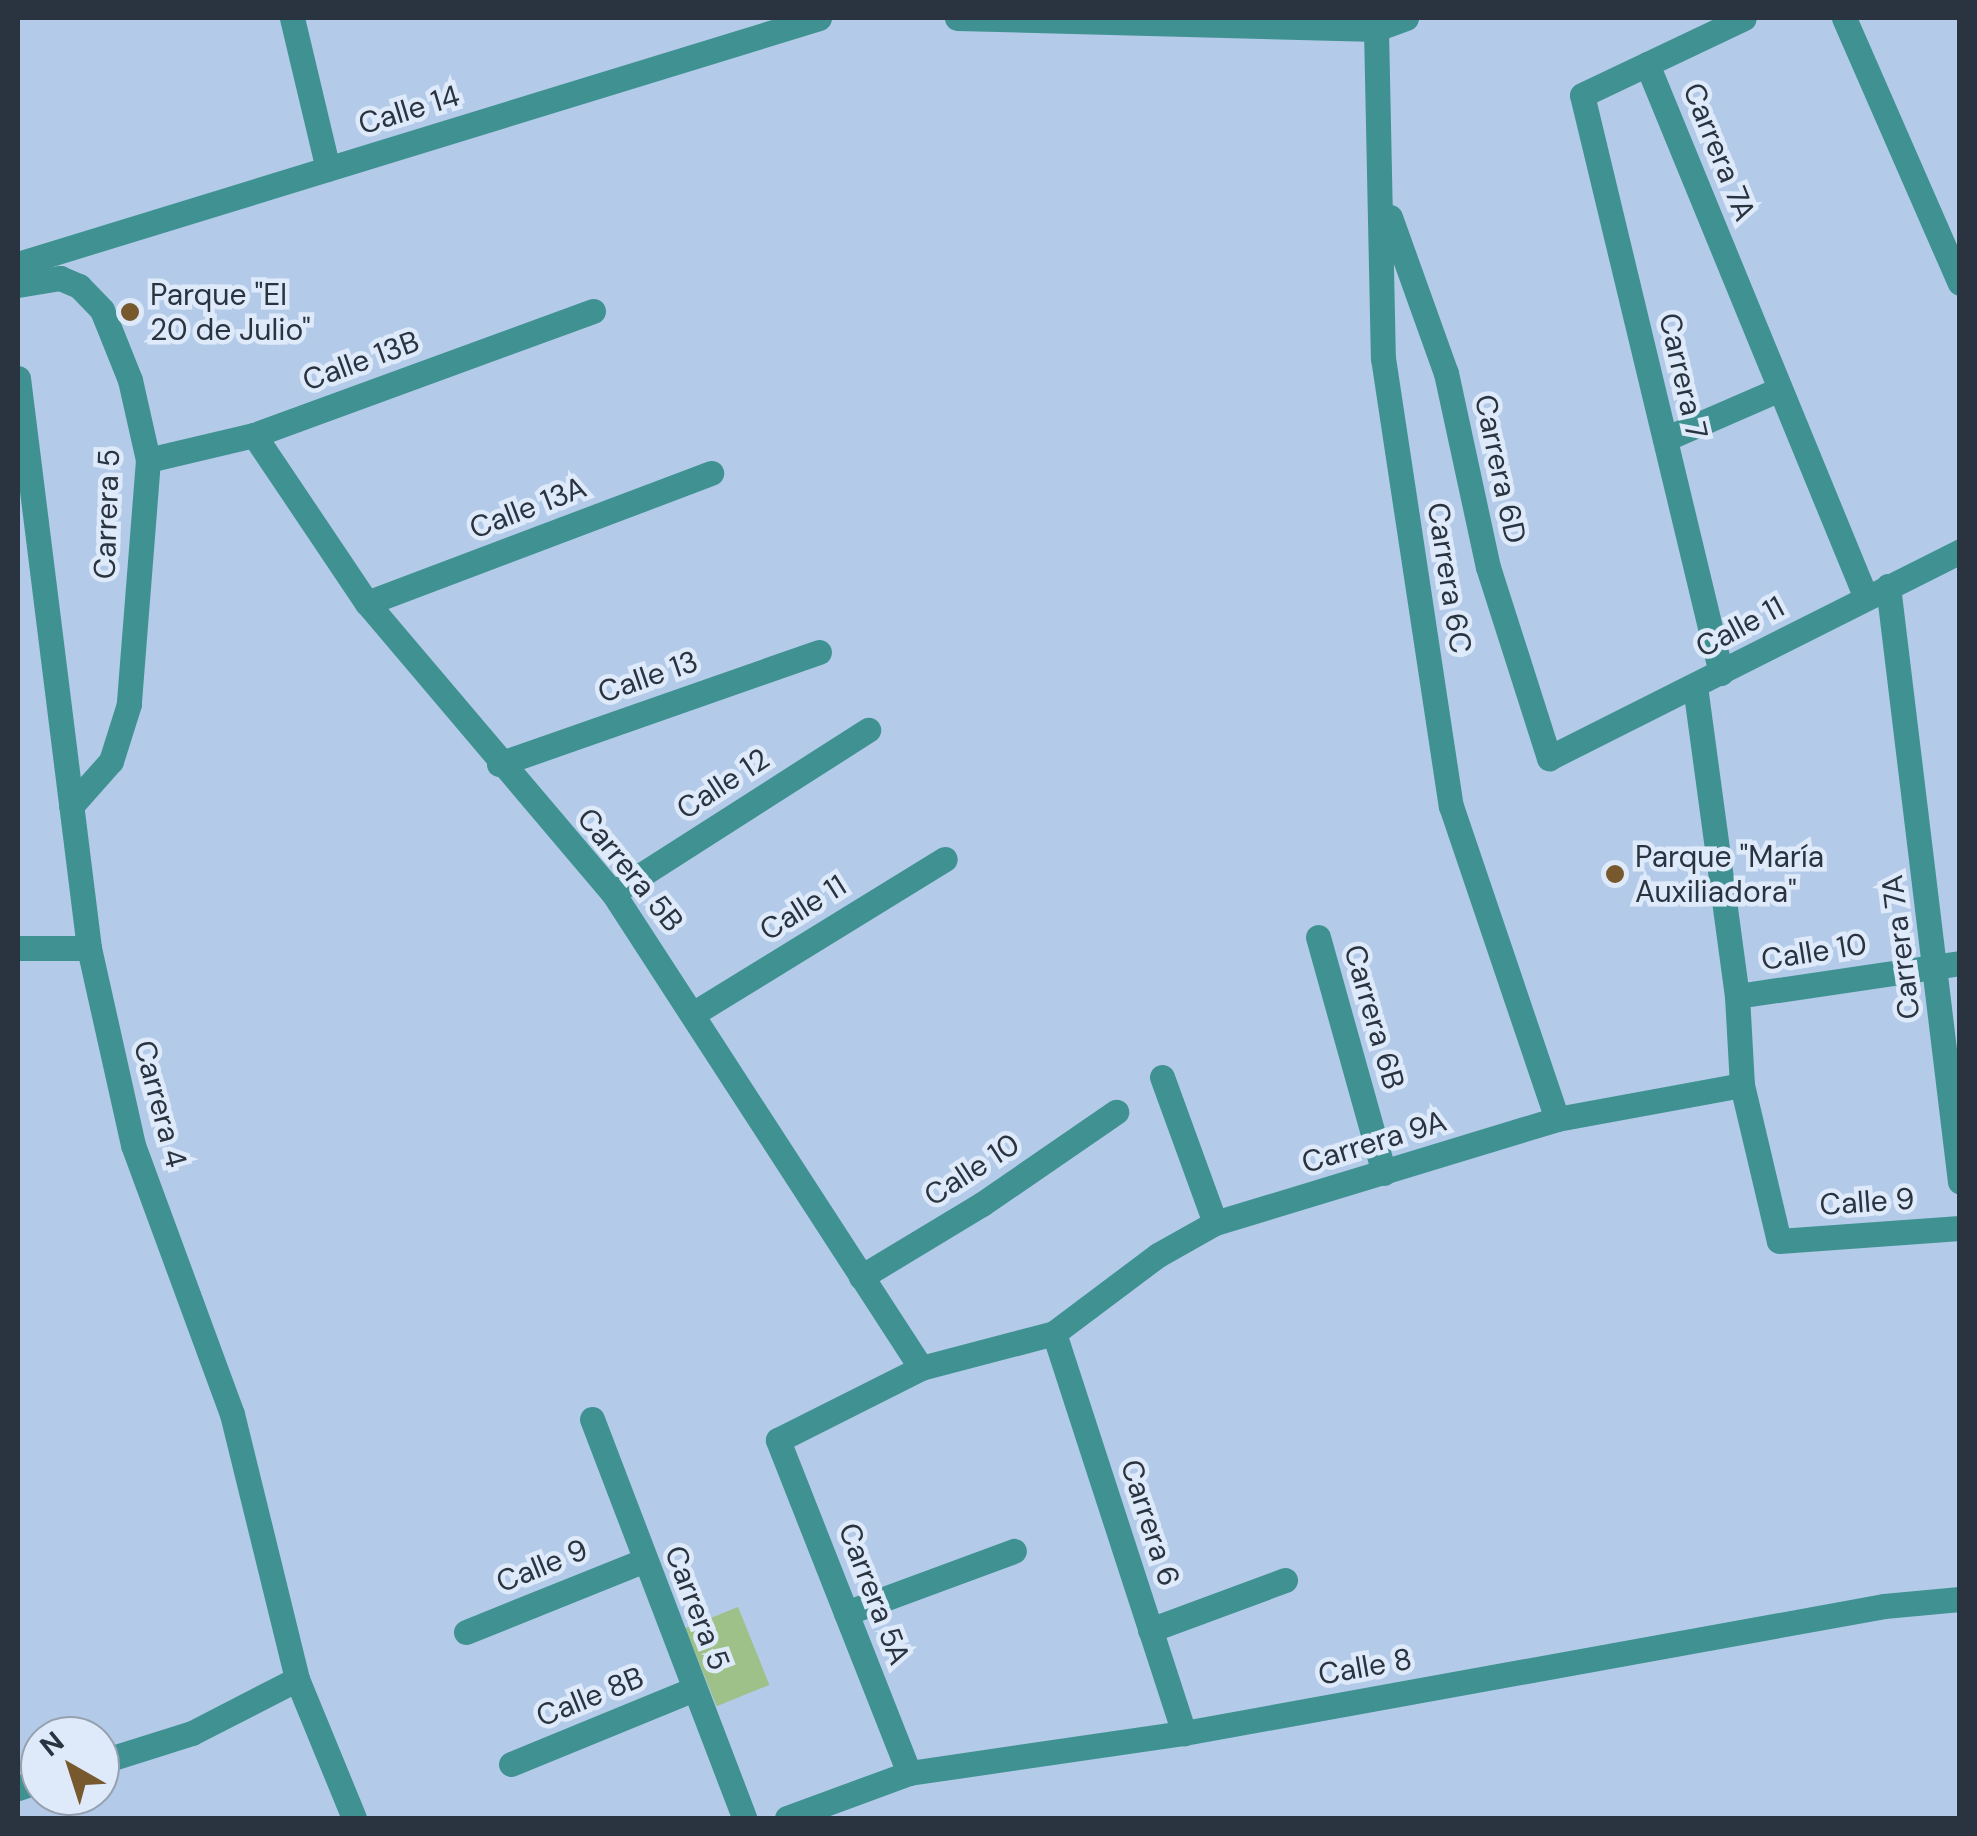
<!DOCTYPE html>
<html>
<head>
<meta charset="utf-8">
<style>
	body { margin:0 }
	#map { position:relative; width:1977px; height:1836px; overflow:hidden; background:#b3cbe9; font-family:"DM Sans",sans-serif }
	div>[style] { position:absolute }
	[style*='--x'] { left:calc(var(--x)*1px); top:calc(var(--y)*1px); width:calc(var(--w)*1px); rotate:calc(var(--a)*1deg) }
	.green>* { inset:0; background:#9dc189; transform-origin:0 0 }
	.minor>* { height:25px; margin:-12.5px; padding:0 12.5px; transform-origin:12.5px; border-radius:12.5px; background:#409292 }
	.dots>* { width:28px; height:28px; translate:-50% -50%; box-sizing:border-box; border:5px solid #deeafa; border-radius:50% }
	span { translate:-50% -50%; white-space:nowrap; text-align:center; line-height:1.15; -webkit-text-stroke:9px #deeafa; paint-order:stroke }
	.street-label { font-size:30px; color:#2a3440 }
	.poi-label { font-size:30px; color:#2a3440 }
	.left { translate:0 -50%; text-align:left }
	.frame { position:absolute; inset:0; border:20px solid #2a3440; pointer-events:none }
	.north { position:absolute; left:20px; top:1716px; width:100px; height:100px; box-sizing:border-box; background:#deeafa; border:2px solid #96a1b0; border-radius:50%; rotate:321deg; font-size:28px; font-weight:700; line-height:40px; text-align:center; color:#2a3440 }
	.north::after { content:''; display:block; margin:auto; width:35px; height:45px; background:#78592e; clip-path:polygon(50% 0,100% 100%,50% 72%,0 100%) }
</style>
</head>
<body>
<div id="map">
	<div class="green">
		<div style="left:738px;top:1607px;width:84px;height:57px;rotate:68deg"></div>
	</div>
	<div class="minor">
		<div style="--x:292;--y:18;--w:155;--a:76.6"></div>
		<div style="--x:957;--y:18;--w:419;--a:1.5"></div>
		<div style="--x:1376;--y:29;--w:32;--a:-20"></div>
		<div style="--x:1844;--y:18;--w:289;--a:66.4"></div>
		<div style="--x:1376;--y:29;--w:329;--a:88.8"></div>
		<div style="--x:1383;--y:358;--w:453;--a:81.4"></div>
		<div style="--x:1451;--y:806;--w:330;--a:71.3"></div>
		<div style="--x:1647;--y:64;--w:577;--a:67.7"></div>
		<div style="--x:1390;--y:217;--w:166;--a:70.3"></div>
		<div style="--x:1446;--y:373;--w:198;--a:77.8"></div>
		<div style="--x:1488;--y:567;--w:201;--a:72.3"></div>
		<div style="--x:1549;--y:758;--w:460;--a:-26.7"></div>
		<div style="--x:18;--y:264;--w:838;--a:-17.07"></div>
		<div style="--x:18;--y:285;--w:43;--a:-9.5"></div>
		<div style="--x:60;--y:278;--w:21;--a:23"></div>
		<div style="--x:79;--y:286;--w:33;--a:46"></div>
		<div style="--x:102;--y:310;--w:75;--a:68.2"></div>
		<div style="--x:130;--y:380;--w:82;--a:77.3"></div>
		<div style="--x:148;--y:460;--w:245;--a:94.5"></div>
		<div style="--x:129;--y:704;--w:60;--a:107.5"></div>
		<div style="--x:111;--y:761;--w:60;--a:131.6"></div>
		<div style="--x:18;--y:378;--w:574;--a:82.9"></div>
		<div style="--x:89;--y:948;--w:202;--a:77.4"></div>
		<div style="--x:133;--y:1145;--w:287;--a:69.8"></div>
		<div style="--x:232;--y:1414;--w:273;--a:76.2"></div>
		<div style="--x:297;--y:1679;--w:150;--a:67.7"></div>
		<div style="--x:254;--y:435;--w:202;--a:56.1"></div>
		<div style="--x:367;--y:603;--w:380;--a:49.7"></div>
		<div style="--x:613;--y:893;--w:566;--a:57.04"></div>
		<div style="--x:1665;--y:439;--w:125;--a:-23.5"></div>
		<div style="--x:148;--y:460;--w:109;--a:-13.3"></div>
		<div style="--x:254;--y:435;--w:361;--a:-20.1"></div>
		<div style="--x:1888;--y:586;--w:600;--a:83.11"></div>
		<div style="--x:367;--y:603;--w:368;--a:-20.7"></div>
		<div style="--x:1721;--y:673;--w:594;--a:-103.52"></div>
		<div style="--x:1582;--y:95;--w:179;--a:-25.4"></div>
		<div style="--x:1695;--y:686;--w:313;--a:82.3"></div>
		<div style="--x:1737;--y:996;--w:89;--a:86.8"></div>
		<div style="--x:1742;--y:1085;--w:160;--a:76.7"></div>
		<div style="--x:1779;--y:1241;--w:181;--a:-4.1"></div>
		<div style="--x:499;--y:764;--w:339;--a:-19.3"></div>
		<div style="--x:613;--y:893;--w:303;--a:-32.6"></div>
		<div style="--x:1318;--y:937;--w:245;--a:74.4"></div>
		<div style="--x:18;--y:948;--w:71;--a:0"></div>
		<div style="--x:1737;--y:996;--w:225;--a:-8.4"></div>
		<div style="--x:696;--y:1012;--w:292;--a:-31.6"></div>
		<div style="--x:1162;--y:1077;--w:155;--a:70"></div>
		<div style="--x:861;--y:1277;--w:141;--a:-31.1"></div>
		<div style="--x:982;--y:1204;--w:163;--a:-34.5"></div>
		<div style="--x:1054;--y:1333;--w:421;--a:72"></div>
		<div style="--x:592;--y:1419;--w:427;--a:69.1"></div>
		<div style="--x:846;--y:1613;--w:179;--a:-20.3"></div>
		<div style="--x:1150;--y:1630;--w:144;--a:-20.3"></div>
		<div style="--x:466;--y:1632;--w:191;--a:-21.9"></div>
		<div style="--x:100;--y:1762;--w:96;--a:-17.5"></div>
		<div style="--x:192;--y:1733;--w:118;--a:-27.2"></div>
		<div style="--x:511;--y:1764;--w:198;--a:-22.3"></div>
		<div style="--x:909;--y:1773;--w:358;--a:-111.5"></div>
		<div style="--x:778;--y:1440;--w:160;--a:-26.7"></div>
		<div style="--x:921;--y:1368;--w:138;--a:-14.7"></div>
		<div style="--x:1054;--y:1333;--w:130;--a:-36.9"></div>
		<div style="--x:1158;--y:1255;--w:65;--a:-29.3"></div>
		<div style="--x:1215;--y:1223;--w:357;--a:-16.9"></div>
		<div style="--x:1557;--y:1119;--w:188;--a:-10.4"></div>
		<div style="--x:18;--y:1788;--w:23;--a:-18"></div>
		<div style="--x:787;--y:1818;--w:130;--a:-20.2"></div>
		<div style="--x:909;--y:1773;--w:278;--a:-8.3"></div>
		<div style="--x:1184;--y:1733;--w:711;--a:-10.28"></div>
		<div style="--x:1884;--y:1606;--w:76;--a:-5.3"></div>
	</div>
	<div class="dots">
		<div style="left:130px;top:312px;background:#78592e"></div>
		<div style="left:1615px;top:874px;background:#78592e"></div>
	</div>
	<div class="street-label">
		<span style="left:409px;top:110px;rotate:-17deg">Calle 14</span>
		<span style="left:1719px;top:152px;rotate:68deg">Carrera 7A</span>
		<span style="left:361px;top:361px;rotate:-20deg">Calle 13B</span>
		<span style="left:1683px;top:376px;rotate:77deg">Carrera 7</span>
		<span style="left:1500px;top:469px;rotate:78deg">Carrera 6D</span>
		<span style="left:528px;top:508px;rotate:-21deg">Calle 13A</span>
		<span style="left:107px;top:514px;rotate:-88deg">Carrera 5</span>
		<span style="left:1449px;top:578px;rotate:81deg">Carrera 6C</span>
		<span style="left:1740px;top:627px;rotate:-28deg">Calle 11</span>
		<span style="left:648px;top:677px;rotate:-19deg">Calle 13</span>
		<span style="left:723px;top:784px;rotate:-33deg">Calle 12</span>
		<span style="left:630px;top:870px;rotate:51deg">Carrera 5B</span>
		<span style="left:803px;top:908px;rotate:-32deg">Calle 11</span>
		<span style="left:1901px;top:947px;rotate:-97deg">Carrera 7A</span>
		<span style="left:1814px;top:952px;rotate:-9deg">Calle 10</span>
		<span style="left:1374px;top:1017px;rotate:74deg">Carrera 6B</span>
		<span style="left:160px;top:1104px;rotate:75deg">Carrera 4</span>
		<span style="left:1374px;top:1142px;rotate:-17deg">Carrera 9A</span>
		<span style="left:972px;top:1170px;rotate:-33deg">Calle 10</span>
		<span style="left:1867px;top:1202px;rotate:-4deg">Calle 9</span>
		<span style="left:1150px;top:1523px;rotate:72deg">Carrera 6</span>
		<span style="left:542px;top:1566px;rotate:-22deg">Calle 9</span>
		<span style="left:874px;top:1594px;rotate:69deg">Carrera 5A</span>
		<span style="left:697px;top:1608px;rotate:69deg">Carrera 5</span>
		<span style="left:1365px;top:1667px;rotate:-10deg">Calle 8</span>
		<span style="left:590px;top:1697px;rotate:-22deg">Calle 8B</span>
	</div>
	<div class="poi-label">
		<span class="left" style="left:150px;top:312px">Parque "El<br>20 de Julio"</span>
		<span class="left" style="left:1635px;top:874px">Parque "María<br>Auxiliadora"</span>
	</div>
	<div class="frame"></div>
	<div class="north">N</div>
</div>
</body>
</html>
